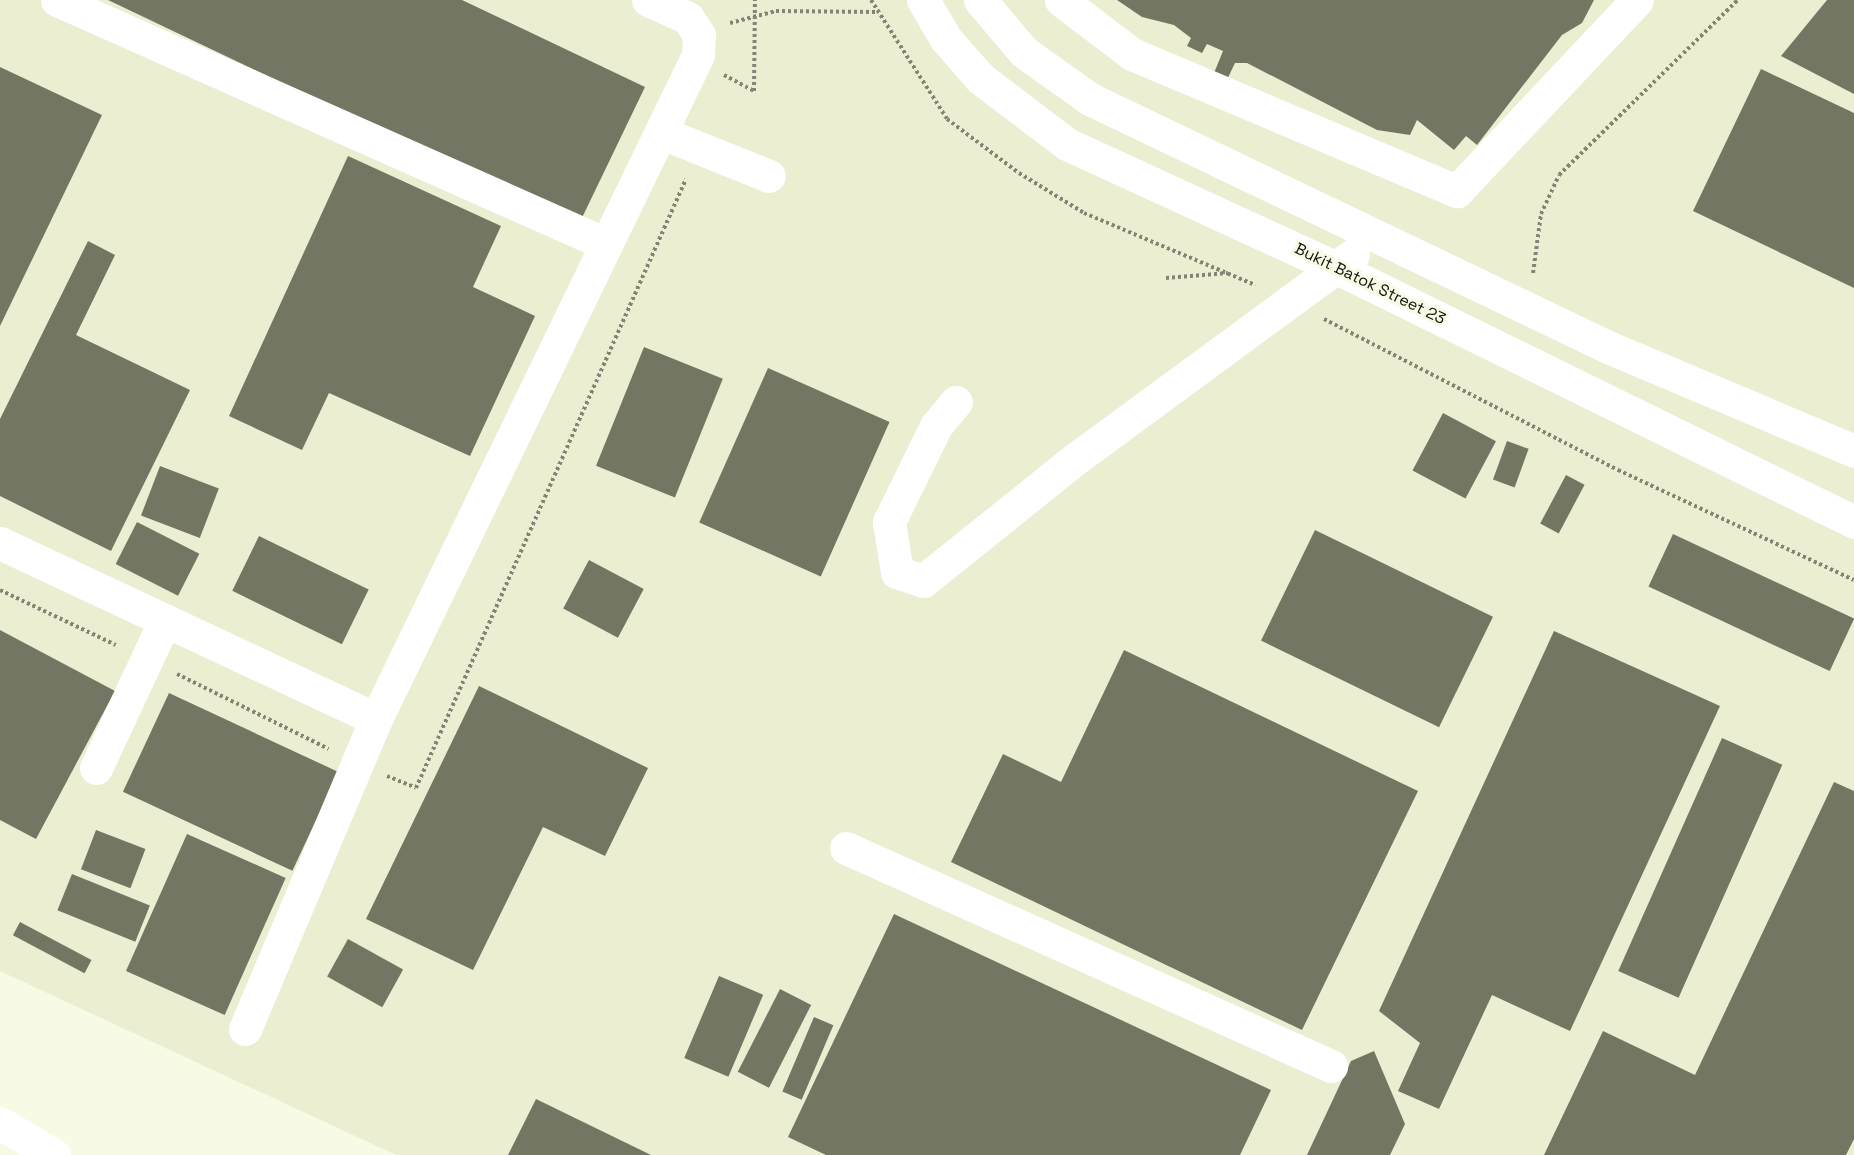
<!DOCTYPE html>
<html>
<head>
<meta charset="utf-8">
<style>
	body { margin:0 }
	#map { position:relative; width:1854px; height:1155px; overflow:hidden; background:#f7fae4; font-family:"Space Grotesk",sans-serif }
	div>[style] { position:absolute }
	[style*='--x'] { left:calc(var(--x)*1px); top:calc(var(--y)*1px); width:calc(var(--w)*1px); rotate:calc(var(--a)*1deg) }
	.built>* { inset:0; background:#ebeed1 }
	.building>* { inset:0; background:#737662; transform-origin:0 0 }
	.path>* { height:4px; margin-top:-2px; transform-origin:0; background:repeating-linear-gradient(90deg,#828476 0 3px,transparent 0 6px) }
	.minor>* { height:33px; margin:-16.5px; padding:0 16.5px; transform-origin:16.5px; border-radius:16.5px; background:#fff }
	.highway>* { height:33px; margin:-16.5px; padding:0 16.5px; transform-origin:16.5px; border-radius:16.5px; background:#fff }
	span { translate:-50% -50%; white-space:nowrap; text-align:center; line-height:1.15; -webkit-text-stroke:6px #f7fae4; paint-order:stroke }
	.street-label { font-size:16px; color:#101109 }
</style>
</head>
<body>
<div id="map">
	<div class="built">
		<div style="clip-path:polygon(0 0,1854px 0,1854px 1155px,396px 1155px,0 971px)"></div>
	</div>
	<div class="building">
		<div style="clip-path:polygon(108px 0,462px 0,645px 87px,579px 224px)"></div>
		<div style="clip-path:polygon(1117px 0,1594px 0,1582px 23px,1562px 35px,1477px 145px,1466px 136px,1454px 150px,1417px 120px,1410px 135px,1377px 130px,1247px 63px,1235px 63px,1225px 84px,1212px 78px,1223px 51px,1207px 44px,1202px 53px,1187px 46px,1191px 38px,1174px 25px,1142px 17px)"></div>
		<div style="clip-path:polygon(1827px 0,1854px 0,1854px 94px,1781px 56px)"></div>
		<div style="clip-path:polygon(0 67px,102px 115px,0 326px)"></div>
		<div style="clip-path:polygon(1761px 69px,1854px 113px,1854px 288px,1693px 211px)"></div>
		<div style="clip-path:polygon(348px 156px,501px 226px,473px 287px,535px 316px,470px 456px,329px 393px,302px 450px,229px 416px)"></div>
		<div style="clip-path:polygon(88px 241px,115px 255px,76px 335px,190px 390px,111px 551px,0 496px,0 419px)"></div>
		<div style="left:644px;top:347px;width:85px;height:128px;rotate:22deg"></div>
		<div style="left:768px;top:368px;width:133px;height:169px;rotate:24deg"></div>
		<div style="left:1443px;top:413px;width:60px;height:65px;rotate:28deg"></div>
		<div style="left:1507px;top:441px;width:23px;height:41px;rotate:20deg"></div>
		<div style="left:160px;top:466px;width:63px;height:53px;rotate:21deg"></div>
		<div style="left:1566px;top:475px;width:21px;height:55px;rotate:28deg"></div>
		<div style="left:137px;top:522px;width:70px;height:47px;rotate:27deg"></div>
		<div style="left:1315px;top:530px;width:198px;height:123px;rotate:26deg"></div>
		<div style="left:1673px;top:534px;width:200px;height:58px;rotate:25deg"></div>
		<div style="left:259px;top:536px;width:122px;height:61px;rotate:26deg"></div>
		<div style="left:589px;top:560px;width:62px;height:55px;rotate:28deg"></div>
		<div style="clip-path:polygon(0 630px,115px 691px,36px 839px,0 820px)"></div>
		<div style="clip-path:polygon(1554px 631px,1720px 706px,1570px 1031px,1492px 995px,1439px 1109px,1398px 1091px,1420px 1043px,1379px 1011px)"></div>
		<div style="clip-path:polygon(1124px 650px,1418px 791px,1302px 1030px,951px 862px,1003px 754px,1061px 782px)"></div>
		<div style="clip-path:polygon(479px 686px,648px 768px,605px 856px,543px 827px,473px 970px,366px 919px)"></div>
		<div style="left:169px;top:693px;width:187px;height:109px;rotate:25deg"></div>
		<div style="left:1722px;top:738px;width:66px;height:255px;rotate:24deg"></div>
		<div style="clip-path:polygon(1834px 782px,1854px 791px,1854px 1139px,1846px 1155px,1544px 1155px,1603px 1031px,1695px 1075px)"></div>
		<div style="left:96px;top:830px;width:53px;height:42px;rotate:21deg"></div>
		<div style="left:187px;top:834px;width:108px;height:150px;rotate:24deg"></div>
		<div style="left:72px;top:874px;width:84px;height:39px;rotate:22deg"></div>
		<div style="clip-path:polygon(894px 914px,1271px 1090px,1240px 1155px,826px 1155px,788px 1137px)"></div>
		<div style="left:20px;top:922px;width:81px;height:15px;rotate:28deg"></div>
		<div style="left:348px;top:939px;width:63px;height:43px;rotate:29deg"></div>
		<div style="left:719px;top:976px;width:48px;height:89px;rotate:23deg"></div>
		<div style="left:780px;top:989px;width:35px;height:93px;rotate:27deg"></div>
		<div style="left:814px;top:1017px;width:21px;height:81px;rotate:23deg"></div>
		<div style="clip-path:polygon(1374px 1051px,1405px 1124px,1390px 1155px,1307px 1155px,1351px 1061px)"></div>
		<div style="clip-path:polygon(536px 1099px,651px 1155px,508px 1155px)"></div>
	</div>
	<div class="path">
		<div style="--x:871;--y:0;--w:141;--a:57.4"></div>
		<div style="--x:947;--y:119;--w:90;--a:36.9"></div>
		<div style="--x:1019;--y:173;--w:76;--a:31.6"></div>
		<div style="--x:1084;--y:213;--w:186;--a:22.8"></div>
		<div style="--x:730;--y:23;--w:48;--a:-14.6"></div>
		<div style="--x:776;--y:11;--w:99;--a:0.6"></div>
		<div style="--x:724;--y:75;--w:34;--a:28"></div>
		<div style="--x:754;--y:91;--w:91;--a:-89.4"></div>
		<div style="--x:1533;--y:273;--w:60;--a:-82.3"></div>
		<div style="--x:1541;--y:214;--w:43;--a:-65.2"></div>
		<div style="--x:1559;--y:175;--w:250;--a:-44.4"></div>
		<div style="--x:1166;--y:278;--w:62;--a:-4.6"></div>
		<div style="--x:1324;--y:319;--w:331;--a:27.2"></div>
		<div style="--x:1618;--y:470;--w:260;--a:25"></div>
		<div style="--x:0;--y:590;--w:128;--a:25.4"></div>
		<div style="--x:177;--y:674;--w:169;--a:26.3"></div>
		<div style="--x:387;--y:776;--w:31;--a:22"></div>
		<div style="--x:416;--y:788;--w:666;--a:-66.09"></div>
	</div>
	<div class="minor">
		<div style="--x:57;--y:0;--w:601;--a:23.96"></div>
		<div style="--x:923;--y:0;--w:45;--a:59.5"></div>
		<div style="--x:946;--y:39;--w:52;--a:48.9"></div>
		<div style="--x:980;--y:78;--w:109;--a:37.2"></div>
		<div style="--x:1067;--y:144;--w:299;--a:24.7"></div>
		<div style="--x:1339;--y:269;--w:574;--a:26.16"></div>
		<div style="--x:980;--y:0;--w:68;--a:49.8"></div>
		<div style="--x:1024;--y:52;--w:81;--a:35.5"></div>
		<div style="--x:1090;--y:99;--w:574;--a:25.58"></div>
		<div style="--x:1608;--y:347;--w:267;--a:22.9"></div>
		<div style="--x:1061;--y:0;--w:89;--a:37.3"></div>
		<div style="--x:1132;--y:54;--w:353;--a:22.9"></div>
		<div style="--x:1457;--y:191;--w:262;--a:-46.7"></div>
		<div style="--x:662;--y:133;--w:115;--a:21.9"></div>
		<div style="--x:956;--y:402;--w:31;--a:130"></div>
		<div style="--x:936;--y:426;--w:107;--a:116.1"></div>
		<div style="--x:889;--y:522;--w:51;--a:80.9"></div>
		<div style="--x:897;--y:572;--w:28;--a:19"></div>
		<div style="--x:923;--y:581;--w:198;--a:-38.7"></div>
		<div style="--x:1078;--y:457;--w:341;--a:-36.3"></div>
		<div style="--x:0;--y:543;--w:415;--a:25.1"></div>
		<div style="--x:96;--y:768;--w:163;--a:-65"></div>
		<div style="--x:846;--y:848;--w:532;--a:24.2"></div>
		<div style="--x:245;--y:1029;--w:337;--a:-67.1"></div>
		<div style="--x:376;--y:719;--w:738;--a:-64.13"></div>
		<div style="--x:698;--y:55;--w:20;--a:-87"></div>
		<div style="--x:699;--y:35;--w:20;--a:-123"></div>
		<div style="--x:688;--y:18;--w:44;--a:-155.8"></div>
	</div>
	<div class="highway">
		<div style="--x:0;--y:1123;--w:63;--a:30.7"></div>
	</div>
	<div class="street-label">
		<span style="left:1370px;top:284px;rotate:26deg">Bukit Batok Street 23</span>
	</div>
</div>
</body>
</html>
